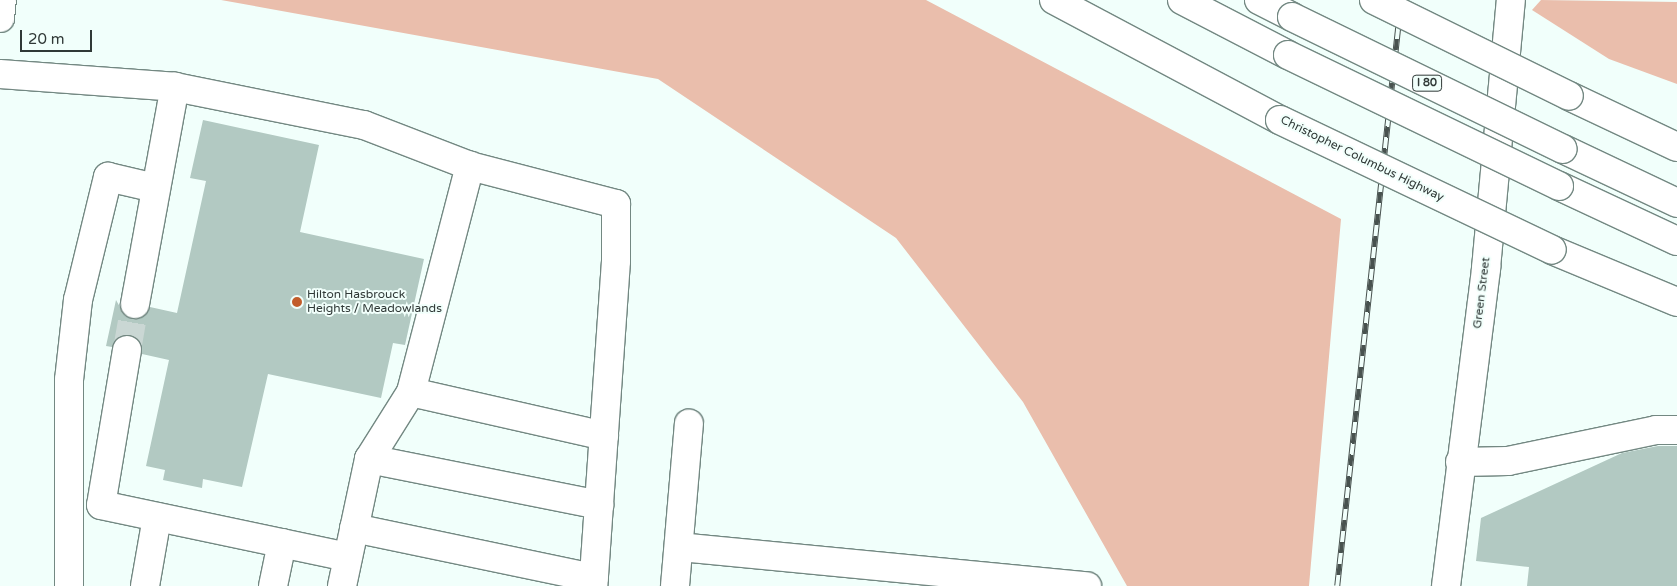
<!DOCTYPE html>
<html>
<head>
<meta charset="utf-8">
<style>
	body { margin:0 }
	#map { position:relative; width:1677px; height:586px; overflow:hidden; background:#f1fffb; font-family:"Varela Round",sans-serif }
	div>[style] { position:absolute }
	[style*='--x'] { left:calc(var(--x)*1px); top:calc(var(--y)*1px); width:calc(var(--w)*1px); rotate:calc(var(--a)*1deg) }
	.green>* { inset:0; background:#eabeac }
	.building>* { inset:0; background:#b2c9c2 }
	.minor-tunnel>* { height:28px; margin-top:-14px; transform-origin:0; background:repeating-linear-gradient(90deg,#cad7d4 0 28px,transparent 0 42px) }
	.roads { filter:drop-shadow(1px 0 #738882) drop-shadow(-1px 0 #738882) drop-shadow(0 1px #738882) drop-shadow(0 -1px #738882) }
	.minor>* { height:28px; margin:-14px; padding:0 14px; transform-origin:14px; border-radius:14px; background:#fff }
	.major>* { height:28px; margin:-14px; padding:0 14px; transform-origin:14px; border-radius:14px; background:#fff }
	.highway>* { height:28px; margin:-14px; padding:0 14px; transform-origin:14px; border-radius:14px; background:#fff }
	.rail>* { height:5.5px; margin-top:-2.75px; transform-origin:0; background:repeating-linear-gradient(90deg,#f1fffb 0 11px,#48524f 0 22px); box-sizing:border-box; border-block:1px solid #48524f }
	.bridges { filter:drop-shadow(1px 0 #738882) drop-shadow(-1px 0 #738882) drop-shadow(0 1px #738882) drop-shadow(0 -1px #738882) }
	.highway-bridge>* { height:28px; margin:-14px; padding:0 14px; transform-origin:14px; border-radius:14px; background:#fff }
	.dots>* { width:14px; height:14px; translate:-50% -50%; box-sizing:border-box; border:2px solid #f1fffb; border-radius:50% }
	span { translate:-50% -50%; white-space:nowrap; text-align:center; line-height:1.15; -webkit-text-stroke:4px #f1fffb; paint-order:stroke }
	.shield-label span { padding:1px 4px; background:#f1fffb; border:1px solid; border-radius:4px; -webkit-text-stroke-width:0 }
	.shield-label { font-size:11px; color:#303937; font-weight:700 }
	.street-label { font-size:12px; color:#303937 }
	.poi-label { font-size:12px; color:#303937 }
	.left { translate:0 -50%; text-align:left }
	.scale { position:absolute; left:20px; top:30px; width:72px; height:22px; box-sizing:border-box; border:2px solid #303937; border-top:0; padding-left:6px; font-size:15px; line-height:18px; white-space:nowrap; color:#303937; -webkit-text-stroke:4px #f1fffb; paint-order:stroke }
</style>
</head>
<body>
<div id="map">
	<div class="green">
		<div style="clip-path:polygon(221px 0,926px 0,1341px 219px,1309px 586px,1127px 586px,1023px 402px,896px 238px,658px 79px)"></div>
		<div style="clip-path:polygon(1541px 0,1677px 2px,1677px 84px,1609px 59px,1532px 10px)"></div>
	</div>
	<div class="building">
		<div style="clip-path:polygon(203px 120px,319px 145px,300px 232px,424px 259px,405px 345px,393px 343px,381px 398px,268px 374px,242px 487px,203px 479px,202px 488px,163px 480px,165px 470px,146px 466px,169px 360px,142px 354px,141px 344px,130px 335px,121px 336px,112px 347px,106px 346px,116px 300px,125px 316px,132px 319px,141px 318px,150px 307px,177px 313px,206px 181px,190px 178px)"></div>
		<div style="clip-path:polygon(1658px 446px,1677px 446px,1677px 586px,1527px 586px,1529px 567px,1476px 561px,1481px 518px,1622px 453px)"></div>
	</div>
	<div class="minor-tunnel">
		<div style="--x:127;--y:350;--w:47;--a:-80.1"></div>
	</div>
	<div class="roads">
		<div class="minor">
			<div style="--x:0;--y:74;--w:175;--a:4.2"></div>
			<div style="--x:175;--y:87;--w:193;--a:11.4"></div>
			<div style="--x:364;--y:125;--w:114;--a:21.1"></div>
			<div style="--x:470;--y:166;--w:151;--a:14.6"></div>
			<div style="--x:616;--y:204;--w:57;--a:90"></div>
			<div style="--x:616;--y:261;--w:326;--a:94"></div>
			<div style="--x:135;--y:304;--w:221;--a:-79.6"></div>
			<div style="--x:127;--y:350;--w:157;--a:99.5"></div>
			<div style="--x:101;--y:505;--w:252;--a:11.9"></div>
			<div style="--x:411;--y:392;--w:198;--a:12.8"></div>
			<div style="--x:369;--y:459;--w:235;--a:11.3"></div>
			<div style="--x:1460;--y:462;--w:48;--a:-1.2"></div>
			<div style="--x:1508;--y:461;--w:151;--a:-11.8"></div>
			<div style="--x:1656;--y:430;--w:21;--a:0"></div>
			<div style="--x:354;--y:528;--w:245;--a:11.8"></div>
			<div style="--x:679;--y:547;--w:410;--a:5.5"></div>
			<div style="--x:69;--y:586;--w:206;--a:-90"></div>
			<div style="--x:69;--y:380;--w:81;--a:-83.6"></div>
			<div style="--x:78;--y:300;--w:127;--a:-76.3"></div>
			<div style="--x:108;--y:177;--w:48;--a:13.2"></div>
			<div style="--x:145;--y:586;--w:70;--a:-80.1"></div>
			<div style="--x:273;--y:586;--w:44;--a:-78.2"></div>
			<div style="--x:342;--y:586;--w:130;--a:-78"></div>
			<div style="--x:369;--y:459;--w:79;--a:-57.9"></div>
			<div style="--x:411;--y:392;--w:234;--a:-75.4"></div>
			<div style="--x:675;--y:586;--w:163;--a:-85.1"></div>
			<div style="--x:1446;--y:586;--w:321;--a:-82.8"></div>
			<div style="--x:1486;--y:268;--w:269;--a:-84.7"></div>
		</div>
		<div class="major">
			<div style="--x:0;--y:18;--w:18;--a:-84"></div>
		</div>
		<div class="highway">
			<div style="--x:1054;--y:0;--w:256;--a:28"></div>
			<div style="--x:1182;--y:0;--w:119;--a:27.4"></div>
			<div style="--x:1259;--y:0;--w:37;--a:27"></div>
			<div style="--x:1569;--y:96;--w:119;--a:25.3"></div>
			<div style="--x:1563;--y:149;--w:126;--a:25.3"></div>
			<div style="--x:1559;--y:186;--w:130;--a:25"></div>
			<div style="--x:1552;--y:250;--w:135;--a:22.6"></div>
		</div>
	</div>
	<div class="rail">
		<div style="--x:1337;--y:586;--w:589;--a:-83.77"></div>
	</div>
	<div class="bridges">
		<div class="highway-bridge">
			<div style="--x:1374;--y:0;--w:217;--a:26.2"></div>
			<div style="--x:1292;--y:17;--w:301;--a:26"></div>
			<div style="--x:1288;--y:55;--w:301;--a:25.8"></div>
			<div style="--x:1280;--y:120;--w:301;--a:25.5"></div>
		</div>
	</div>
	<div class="dots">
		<div style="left:297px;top:302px;background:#c25d2b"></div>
	</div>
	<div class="shield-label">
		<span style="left:1427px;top:83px">I 80</span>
	</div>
	<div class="street-label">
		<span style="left:1362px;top:159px;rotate:26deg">Christopher Columbus Highway</span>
		<span style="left:1482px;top:293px;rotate:-83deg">Green Street</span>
	</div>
	<div class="poi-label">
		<span class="left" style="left:307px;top:302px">Hilton Hasbrouck<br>Heights / Meadowlands</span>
	</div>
	<div class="scale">20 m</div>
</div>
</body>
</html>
